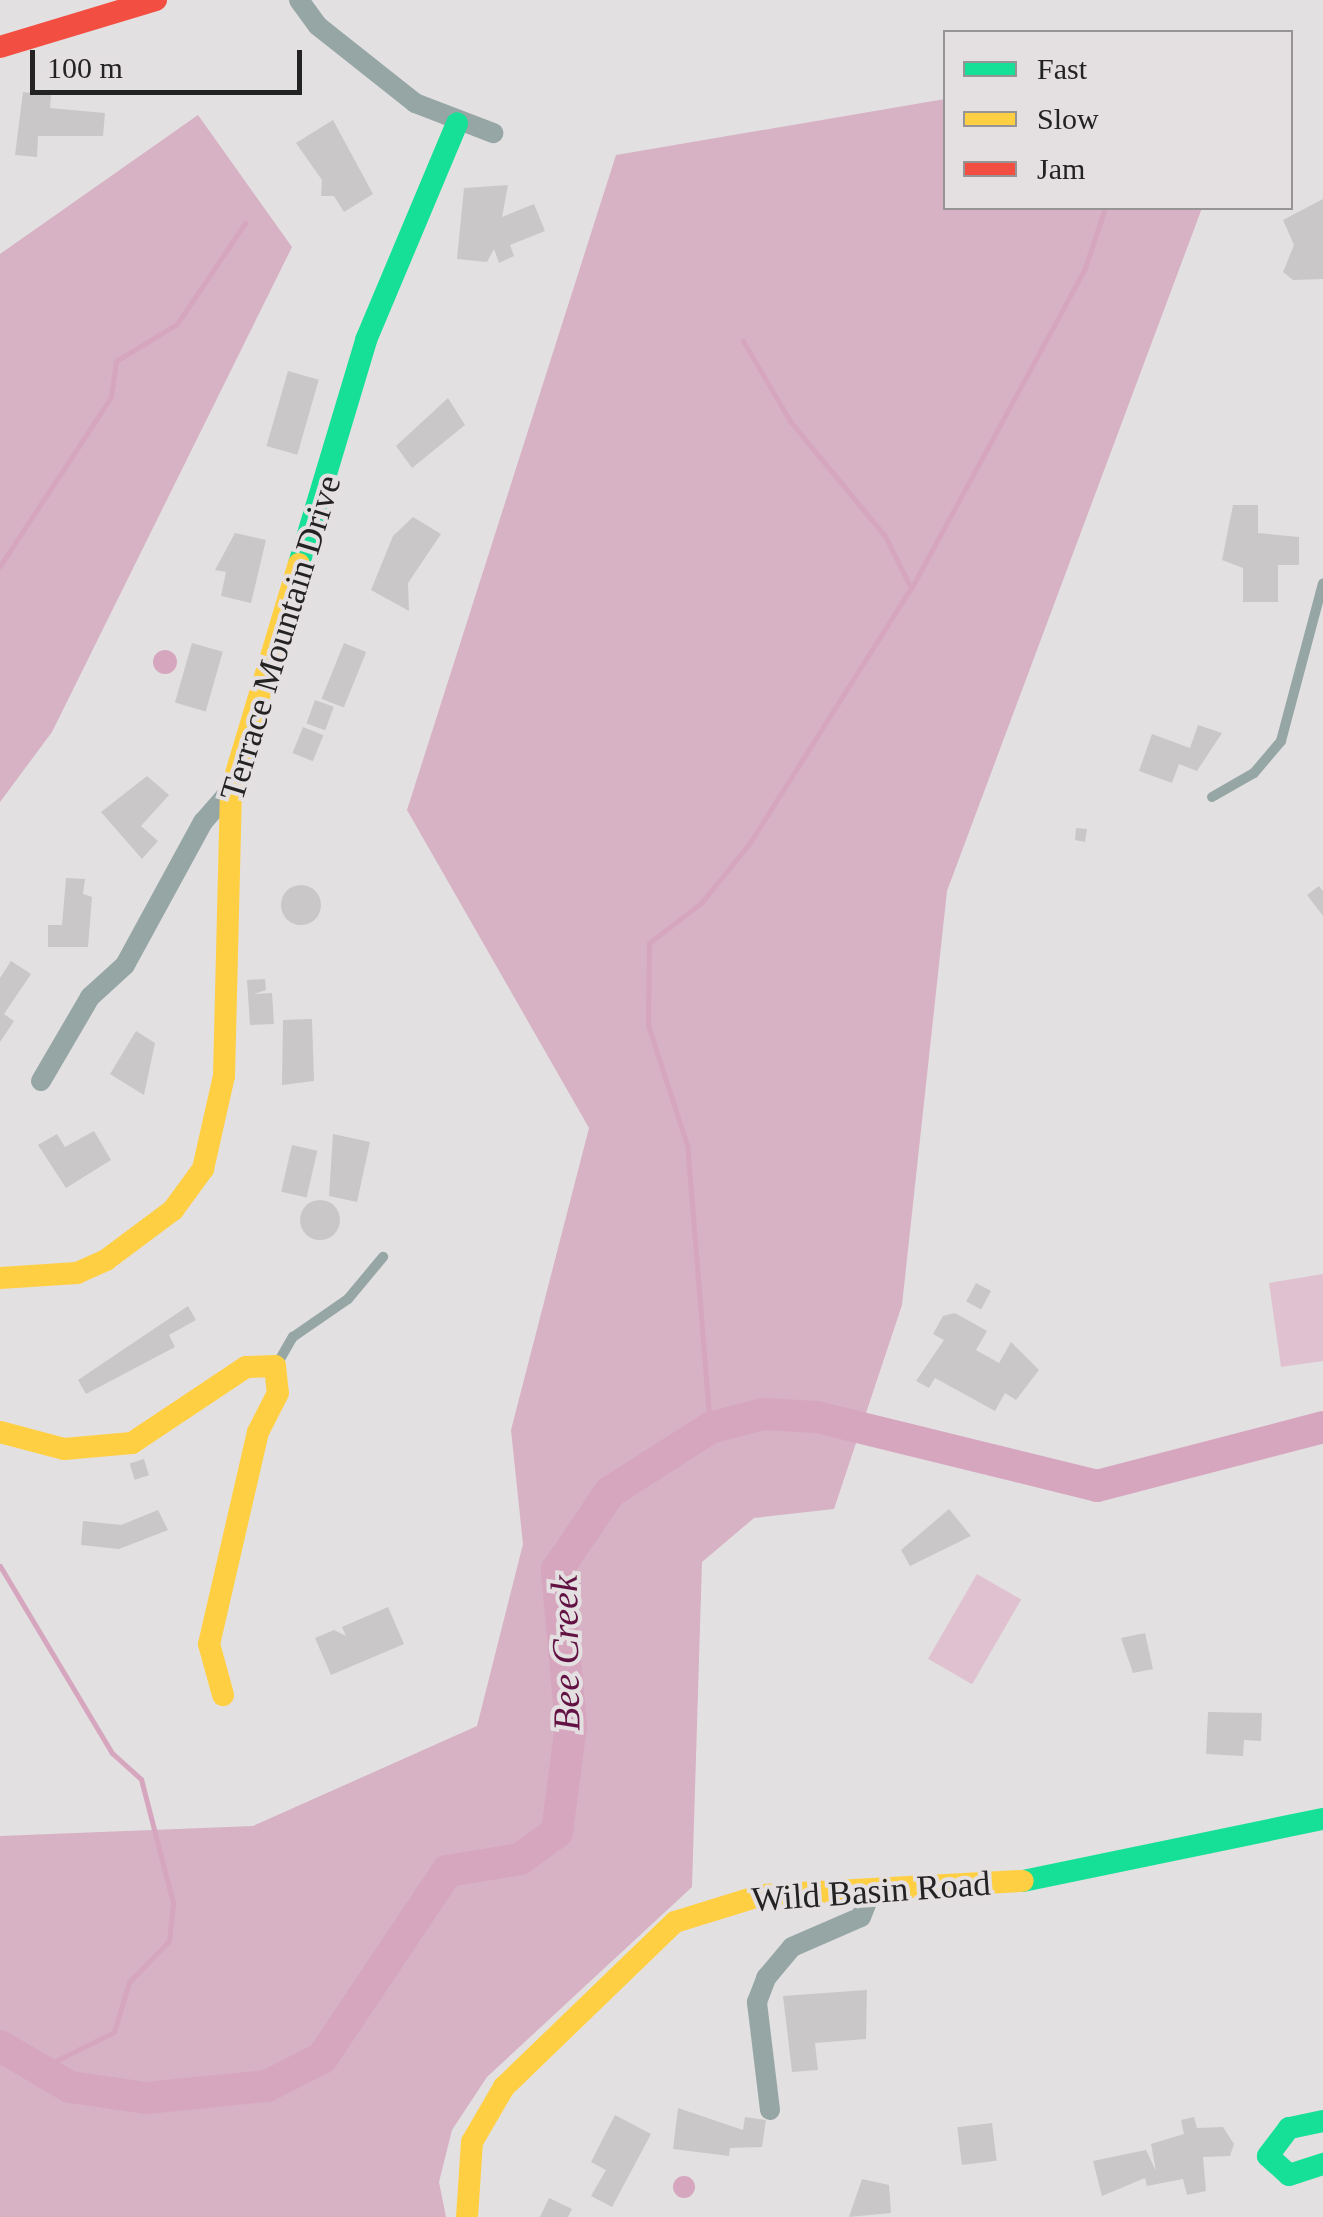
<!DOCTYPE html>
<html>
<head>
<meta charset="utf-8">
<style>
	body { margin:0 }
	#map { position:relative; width:1323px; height:2217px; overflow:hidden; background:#e3e0e1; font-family:"Times New Roman",serif }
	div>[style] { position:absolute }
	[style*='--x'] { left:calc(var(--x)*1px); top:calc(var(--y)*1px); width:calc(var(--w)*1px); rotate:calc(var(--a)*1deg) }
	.green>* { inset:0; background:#dfc1cf; transform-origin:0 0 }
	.forest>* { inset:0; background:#d7b1c4 }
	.water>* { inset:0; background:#d6a6bf }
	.round { border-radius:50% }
	.stream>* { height:5px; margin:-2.5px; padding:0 2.5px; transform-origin:2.5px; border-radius:2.5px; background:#d6a6bf }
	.river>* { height:32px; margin:-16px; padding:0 16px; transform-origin:16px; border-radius:16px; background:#d6a6bf }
	.building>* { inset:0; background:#c9c7c8; transform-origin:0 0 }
	.lane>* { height:10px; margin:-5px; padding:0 5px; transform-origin:5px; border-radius:5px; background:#96a6a5 }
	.street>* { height:20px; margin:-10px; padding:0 10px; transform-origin:10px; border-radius:10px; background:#96a6a5 }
	.fast>* { height:22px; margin:-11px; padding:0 11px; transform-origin:11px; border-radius:11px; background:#16e098 }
	.slow>* { height:22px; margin:-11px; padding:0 11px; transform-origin:11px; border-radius:11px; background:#ffcf43 }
	.jam>* { height:22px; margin:-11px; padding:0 11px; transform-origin:11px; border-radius:11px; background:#f24e42 }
	span { translate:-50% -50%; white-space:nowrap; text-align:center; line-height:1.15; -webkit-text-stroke:8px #e4dfe1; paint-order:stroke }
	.street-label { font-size:35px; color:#242323 }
	.water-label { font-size:38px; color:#611243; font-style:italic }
	.legend { position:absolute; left:943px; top:30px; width:350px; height:180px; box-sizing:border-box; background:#e4dfe1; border:2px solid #979495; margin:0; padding:12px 18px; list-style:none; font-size:30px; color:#242323 }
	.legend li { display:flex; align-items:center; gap:20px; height:50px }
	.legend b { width:50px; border:2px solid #979495 }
	.scale { position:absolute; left:30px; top:50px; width:272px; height:45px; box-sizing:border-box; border:5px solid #242323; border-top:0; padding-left:12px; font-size:30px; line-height:35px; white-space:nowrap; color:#242323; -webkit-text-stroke:8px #e4dfe1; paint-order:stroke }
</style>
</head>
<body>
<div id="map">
	<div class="green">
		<div style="clip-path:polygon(1323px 1274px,1323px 1361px,1281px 1367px,1269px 1283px)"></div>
		<div style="left:977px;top:1574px;width:51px;height:98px;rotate:30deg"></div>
	</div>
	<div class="forest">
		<div style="clip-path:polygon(945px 99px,946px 208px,1202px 208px,947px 891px,902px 1305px,834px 1509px,754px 1518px,702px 1562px,692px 1887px,487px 2077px,452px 2130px,439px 2182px,446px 2217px,0 2217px,0 1836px,253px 1826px,477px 1726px,523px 1544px,511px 1430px,589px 1128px,407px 810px,616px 155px)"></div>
		<div style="clip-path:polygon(198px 115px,292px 247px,52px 732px,0 802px,0 254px)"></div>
	</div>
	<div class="water">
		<div class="round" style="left:153px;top:650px;width:24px;height:24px"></div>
		<div class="round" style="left:673px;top:2176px;width:22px;height:22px"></div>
	</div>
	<div class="stream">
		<div style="--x:0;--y:566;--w:202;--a:-56.7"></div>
		<div style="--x:111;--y:397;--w:36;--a:-82"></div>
		<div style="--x:116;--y:361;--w:71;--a:-31.2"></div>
		<div style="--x:177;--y:324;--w:122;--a:-56"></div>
		<div style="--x:912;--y:587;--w:363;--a:-61.5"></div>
		<div style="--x:1085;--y:268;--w:63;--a:-71.6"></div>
		<div style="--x:710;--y:1428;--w:284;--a:-94.6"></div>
		<div style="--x:687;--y:1145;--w:126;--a:-108"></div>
		<div style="--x:648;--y:1025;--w:82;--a:-89.3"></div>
		<div style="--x:649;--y:943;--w:66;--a:-37.6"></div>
		<div style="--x:701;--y:903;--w:76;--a:-50.9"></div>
		<div style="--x:749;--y:844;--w:303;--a:-57.7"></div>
		<div style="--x:911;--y:588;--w:58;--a:-116.6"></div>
		<div style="--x:885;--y:536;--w:149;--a:-129.6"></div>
		<div style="--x:790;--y:421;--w:93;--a:-120.4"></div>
		<div style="--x:0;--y:1566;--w:218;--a:59.1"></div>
		<div style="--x:112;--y:1753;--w:39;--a:42"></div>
		<div style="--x:141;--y:1779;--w:128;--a:75.5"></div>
		<div style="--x:173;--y:1903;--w:38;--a:96"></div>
		<div style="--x:169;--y:1941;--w:57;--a:134.3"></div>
		<div style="--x:129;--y:1982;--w:52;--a:106.7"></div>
		<div style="--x:114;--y:2032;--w:86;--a:153.7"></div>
	</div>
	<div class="river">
		<div style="--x:0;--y:2046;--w:81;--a:30.4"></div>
		<div style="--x:70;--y:2087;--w:77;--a:8.2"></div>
		<div style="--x:146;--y:2098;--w:122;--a:-5.7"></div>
		<div style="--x:267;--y:2086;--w:62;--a:-27"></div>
		<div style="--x:322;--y:2058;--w:225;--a:-56.2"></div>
		<div style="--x:447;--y:1871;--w:74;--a:-9.3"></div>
		<div style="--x:520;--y:1859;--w:46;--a:-36.1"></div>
		<div style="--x:557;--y:1832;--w:108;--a:-82.5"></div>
		<div style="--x:571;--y:1725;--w:156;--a:-95.2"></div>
		<div style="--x:557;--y:1570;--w:94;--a:-55.8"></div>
		<div style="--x:610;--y:1492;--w:119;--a:-32.6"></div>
		<div style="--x:710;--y:1428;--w:55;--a:-14.8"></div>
		<div style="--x:763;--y:1414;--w:54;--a:3.2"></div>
		<div style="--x:817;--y:1417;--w:288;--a:13.8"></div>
		<div style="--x:1097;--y:1486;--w:234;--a:-14.6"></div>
	</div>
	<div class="building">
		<div style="clip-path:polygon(23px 92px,51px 95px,50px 108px,105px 113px,103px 136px,38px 136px,37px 157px,15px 155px)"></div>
		<div style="clip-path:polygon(333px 120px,373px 194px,344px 212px,334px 196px,321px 196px,322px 180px,296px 143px)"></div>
		<div style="clip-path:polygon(508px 185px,502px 217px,534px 204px,545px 231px,510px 245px,514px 256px,499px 263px,494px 249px,487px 262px,457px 259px,464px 188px)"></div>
		<div style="clip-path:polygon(1323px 199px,1323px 279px,1293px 280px,1283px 272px,1294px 245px,1283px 220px)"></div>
		<div style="left:288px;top:371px;width:32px;height:78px;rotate:16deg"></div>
		<div style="clip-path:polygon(448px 398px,465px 425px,412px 468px,396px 446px)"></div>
		<div style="clip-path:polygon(1233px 505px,1258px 505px,1258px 533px,1299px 537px,1299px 565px,1278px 565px,1278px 602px,1243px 602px,1243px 568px,1222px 560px)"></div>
		<div style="clip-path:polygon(413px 517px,441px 534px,408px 583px,409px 611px,371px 590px,393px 536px)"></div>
		<div style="clip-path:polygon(235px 533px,266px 540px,251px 603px,221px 596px,226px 572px,215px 570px)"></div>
		<div style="left:192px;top:643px;width:32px;height:62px;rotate:16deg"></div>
		<div style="left:344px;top:643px;width:24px;height:60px;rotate:22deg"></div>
		<div style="left:315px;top:700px;width:20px;height:25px;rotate:20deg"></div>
		<div style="clip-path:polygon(1198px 725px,1222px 733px,1197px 771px,1179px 764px,1172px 783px,1139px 771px,1152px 734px,1190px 748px)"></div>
		<div style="left:303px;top:727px;width:22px;height:28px;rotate:22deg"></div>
		<div style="clip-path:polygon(147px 776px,169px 795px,141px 826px,158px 841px,142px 859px,101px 812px)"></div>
		<div style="clip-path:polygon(1076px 828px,1087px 829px,1085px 842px,1075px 840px)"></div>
		<div style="clip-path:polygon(66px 878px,85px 879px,83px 894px,92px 897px,88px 947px,48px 947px,48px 925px,62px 925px)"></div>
		<div class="round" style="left:281px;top:885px;width:40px;height:40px"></div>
		<div style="clip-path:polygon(1319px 886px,1323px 891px,1323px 916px,1307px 895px)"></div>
		<div style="clip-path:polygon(11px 961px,31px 974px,4px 1014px,14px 1021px,0 1042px,0 978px)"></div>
		<div style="clip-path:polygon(265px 979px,266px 990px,254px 994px,272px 993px,274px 1024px,250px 1025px,247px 980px)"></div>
		<div style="clip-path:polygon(312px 1019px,314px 1081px,282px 1085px,283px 1020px)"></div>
		<div style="clip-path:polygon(136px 1031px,155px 1043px,144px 1095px,110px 1074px)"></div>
		<div style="clip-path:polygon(94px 1131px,111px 1160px,66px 1188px,38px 1145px,57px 1134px,65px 1147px)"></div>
		<div style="clip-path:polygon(333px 1134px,370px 1142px,357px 1202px,329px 1196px)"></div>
		<div style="left:292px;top:1145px;width:26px;height:48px;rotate:13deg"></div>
		<div class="round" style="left:300px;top:1200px;width:40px;height:40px"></div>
		<div style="left:976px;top:1283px;width:17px;height:21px;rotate:28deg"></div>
		<div style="clip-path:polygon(188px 1306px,196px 1320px,169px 1335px,175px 1347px,86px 1394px,78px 1380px)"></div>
		<div style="clip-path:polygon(955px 1313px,987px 1331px,976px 1350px,999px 1363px,1011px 1342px,1039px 1370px,1016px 1400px,1005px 1393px,995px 1411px,935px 1378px,929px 1388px,916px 1381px,944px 1340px,933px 1334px,943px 1316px)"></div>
		<div style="left:144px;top:1459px;width:17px;height:15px;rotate:73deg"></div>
		<div style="clip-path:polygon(949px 1509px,971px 1536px,910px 1566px,901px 1550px)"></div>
		<div style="clip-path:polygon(158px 1510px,168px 1530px,119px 1549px,81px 1545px,83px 1521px,121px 1525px)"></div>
		<div style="clip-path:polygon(388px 1607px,404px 1644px,331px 1675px,315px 1638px,334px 1630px,346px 1636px,342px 1627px)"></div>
		<div style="clip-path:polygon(1145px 1633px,1153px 1669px,1133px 1673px,1121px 1638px)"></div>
		<div style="clip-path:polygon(1208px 1712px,1262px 1713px,1261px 1741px,1244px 1740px,1243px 1756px,1206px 1754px)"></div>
		<div style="clip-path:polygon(867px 1990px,866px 2039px,815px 2043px,818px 2070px,792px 2072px,783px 1996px)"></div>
		<div style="clip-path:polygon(678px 2108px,743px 2130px,745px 2117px,766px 2120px,762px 2147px,730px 2148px,729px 2156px,673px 2149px)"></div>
		<div style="clip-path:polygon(615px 2115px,651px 2134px,612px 2207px,591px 2196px,606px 2170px,591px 2162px)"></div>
		<div style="clip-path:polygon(1194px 2117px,1197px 2128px,1223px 2127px,1234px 2144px,1230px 2156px,1203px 2157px,1206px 2191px,1187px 2195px,1183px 2179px,1147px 2186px,1145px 2178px,1102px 2196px,1093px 2161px,1146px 2150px,1156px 2171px,1151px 2144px,1184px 2134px,1181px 2120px)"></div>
		<div style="left:992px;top:2123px;width:38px;height:35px;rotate:83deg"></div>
		<div style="clip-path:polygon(862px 2179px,889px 2185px,891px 2213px,849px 2217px)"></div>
		<div style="clip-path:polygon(549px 2198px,572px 2209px,568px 2217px,540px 2217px)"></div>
	</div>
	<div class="lane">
		<div style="--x:1212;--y:797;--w:48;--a:-29.7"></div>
		<div style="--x:1254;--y:773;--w:42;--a:-49.8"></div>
		<div style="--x:1281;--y:741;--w:163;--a:-75.1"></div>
		<div style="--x:276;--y:1366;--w:34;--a:-60"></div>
		<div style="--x:293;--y:1337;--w:67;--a:-34.6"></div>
		<div style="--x:348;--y:1299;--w:55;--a:-50.2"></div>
	</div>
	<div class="street">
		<div style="--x:299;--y:0;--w:32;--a:54"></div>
		<div style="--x:318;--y:26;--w:124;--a:38.4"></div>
		<div style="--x:415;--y:103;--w:84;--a:21"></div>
		<div style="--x:41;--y:1081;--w:97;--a:-59.7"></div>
		<div style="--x:90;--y:997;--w:47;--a:-42.4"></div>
		<div style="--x:125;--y:965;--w:163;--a:-61.4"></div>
		<div style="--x:203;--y:822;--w:43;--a:-48.8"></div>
		<div style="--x:770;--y:2110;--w:109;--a:-96.9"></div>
		<div style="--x:757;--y:2002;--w:26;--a:-69"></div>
		<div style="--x:766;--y:1978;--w:40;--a:-50"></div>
		<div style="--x:792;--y:1947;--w:75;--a:-23.5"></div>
		<div style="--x:861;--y:1917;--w:29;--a:-68"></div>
	</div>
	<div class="fast">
		<div style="--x:299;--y:564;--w:234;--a:-73.3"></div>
		<div style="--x:366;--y:340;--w:235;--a:-67.2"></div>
		<div style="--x:1023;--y:1881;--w:306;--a:-11.7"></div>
		<div style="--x:1323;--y:2121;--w:35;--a:168"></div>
		<div style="--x:1289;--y:2128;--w:35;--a:127"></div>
		<div style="--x:1268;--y:2156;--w:28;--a:42"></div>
		<div style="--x:1289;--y:2175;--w:36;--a:-18"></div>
	</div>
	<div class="slow">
		<div style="--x:0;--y:1278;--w:77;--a:-3.7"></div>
		<div style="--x:77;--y:1273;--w:32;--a:-24"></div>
		<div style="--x:106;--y:1260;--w:84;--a:-36.7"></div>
		<div style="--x:173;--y:1210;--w:51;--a:-53.8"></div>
		<div style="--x:203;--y:1169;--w:95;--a:-77.3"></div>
		<div style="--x:224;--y:1076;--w:286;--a:-88.6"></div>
		<div style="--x:231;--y:790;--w:236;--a:-73.3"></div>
		<div style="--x:0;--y:1432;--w:66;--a:14.9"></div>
		<div style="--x:64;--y:1449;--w:68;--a:-5"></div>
		<div style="--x:132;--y:1443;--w:137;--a:-33.7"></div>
		<div style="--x:246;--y:1367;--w:29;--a:-2"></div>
		<div style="--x:275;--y:1366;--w:27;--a:84"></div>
		<div style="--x:278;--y:1393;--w:44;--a:117.1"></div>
		<div style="--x:258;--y:1432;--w:218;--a:103"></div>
		<div style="--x:209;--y:1644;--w:53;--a:74.6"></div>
		<div style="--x:467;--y:2217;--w:75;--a:-86.2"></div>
		<div style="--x:472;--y:2142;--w:64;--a:-59.8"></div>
		<div style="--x:504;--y:2087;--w:238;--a:-44"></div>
		<div style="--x:675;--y:1922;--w:91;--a:-17.2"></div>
		<div style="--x:762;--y:1895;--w:261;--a:-3.1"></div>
	</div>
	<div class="jam">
		<div style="--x:0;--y:47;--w:163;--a:-16.8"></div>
	</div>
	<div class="street-label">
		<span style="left:281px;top:638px;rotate:-73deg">Terrace Mountain Drive</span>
		<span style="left:871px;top:1892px;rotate:-4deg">Wild Basin Road</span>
	</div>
	<div class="water-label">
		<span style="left:566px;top:1653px;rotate:-91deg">Bee Creek</span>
	</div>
	<ul class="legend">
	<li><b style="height:12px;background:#16e098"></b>Fast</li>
	<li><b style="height:12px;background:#ffcf43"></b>Slow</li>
	<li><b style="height:12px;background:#f24e42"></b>Jam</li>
	</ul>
	<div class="scale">100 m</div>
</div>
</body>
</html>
